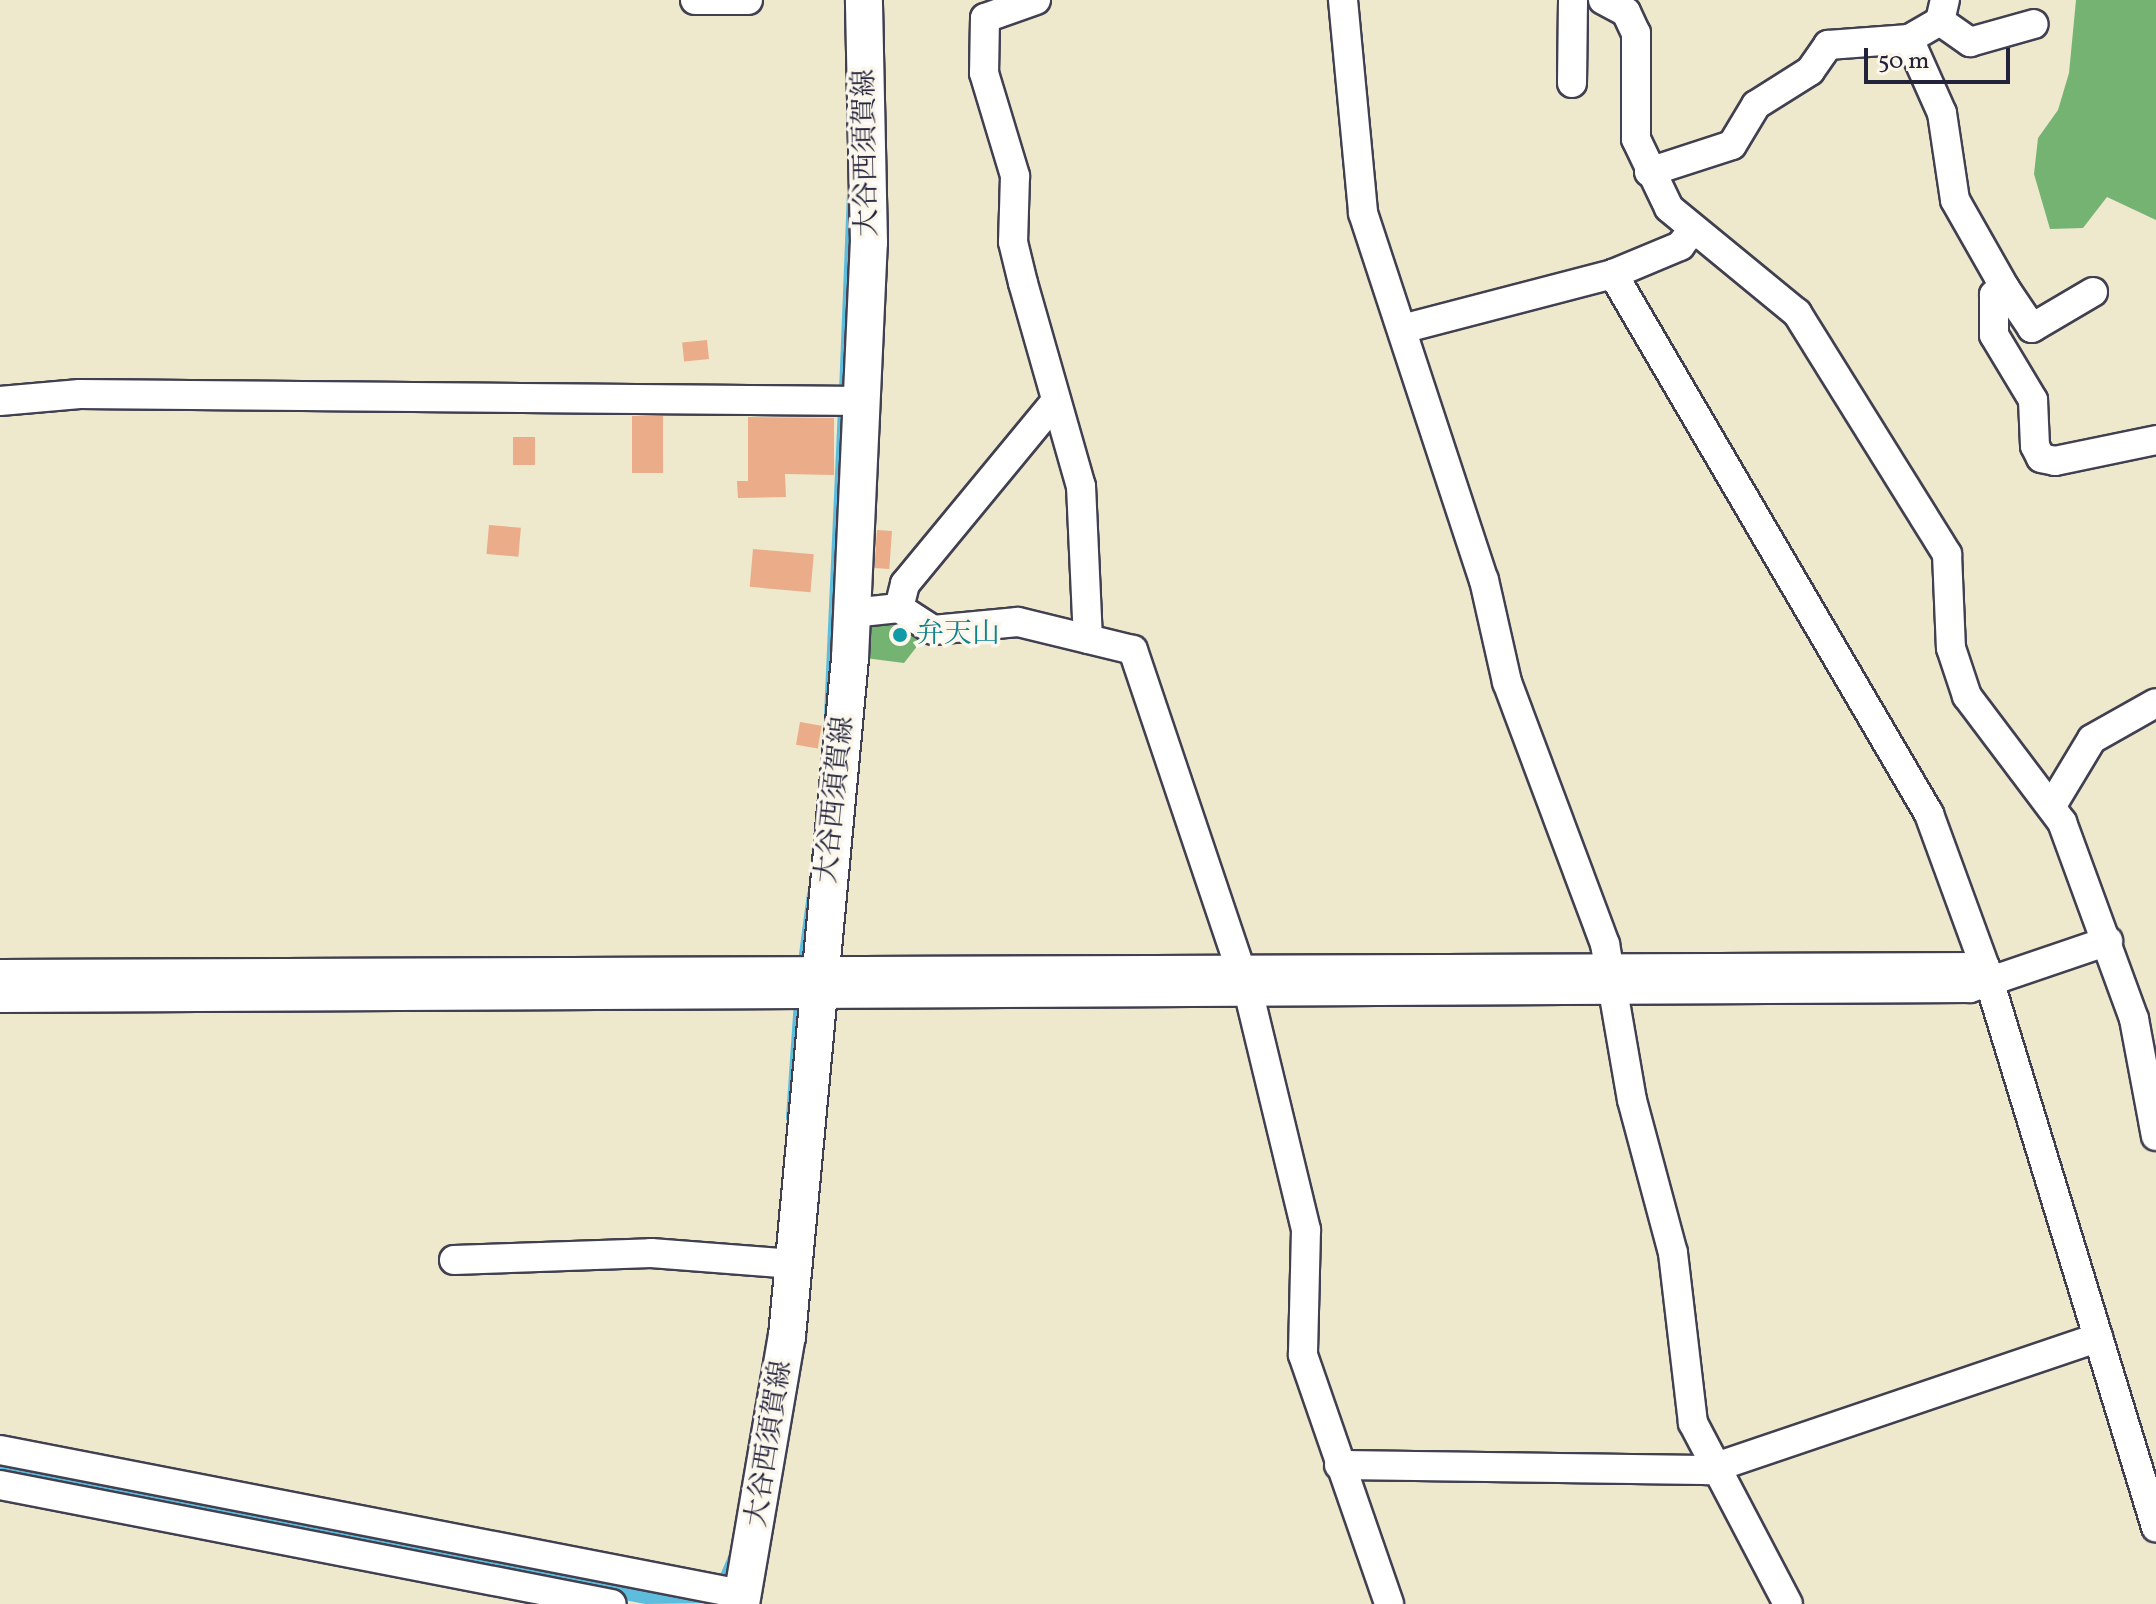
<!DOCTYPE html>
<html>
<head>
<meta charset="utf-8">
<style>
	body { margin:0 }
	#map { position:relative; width:2156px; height:1604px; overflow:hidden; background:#eee8cc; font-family:Vollkorn,"Noto Serif JP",serif }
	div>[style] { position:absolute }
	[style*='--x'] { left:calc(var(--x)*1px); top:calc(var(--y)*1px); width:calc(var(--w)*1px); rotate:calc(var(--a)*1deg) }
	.forest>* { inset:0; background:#75b373 }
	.water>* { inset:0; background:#5ebcdc }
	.stream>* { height:6px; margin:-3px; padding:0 3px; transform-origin:3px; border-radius:3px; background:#5ebcdc }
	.building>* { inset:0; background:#eaac89; transform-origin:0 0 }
	.roads { filter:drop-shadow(2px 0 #414051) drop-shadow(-2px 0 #414051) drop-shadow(0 2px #414051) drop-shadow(0 -2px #414051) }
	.minor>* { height:28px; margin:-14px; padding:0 14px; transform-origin:14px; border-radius:14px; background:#fff }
	.major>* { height:36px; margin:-18px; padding:0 18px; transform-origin:18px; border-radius:18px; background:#fff }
	.dots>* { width:22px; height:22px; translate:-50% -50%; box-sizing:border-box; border:4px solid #fbf7ec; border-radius:50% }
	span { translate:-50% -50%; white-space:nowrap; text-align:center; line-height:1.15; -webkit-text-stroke:7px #fbf7ec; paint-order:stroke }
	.street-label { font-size:28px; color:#22223b }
	.culture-label { font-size:28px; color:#0d838f }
	.left { translate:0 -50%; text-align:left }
	.scale { position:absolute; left:1864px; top:48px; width:146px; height:36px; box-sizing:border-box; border:4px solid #22223b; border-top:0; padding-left:10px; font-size:24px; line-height:28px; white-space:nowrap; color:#22223b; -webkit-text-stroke:6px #fbf7ec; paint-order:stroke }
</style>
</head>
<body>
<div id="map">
	<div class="forest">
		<div style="clip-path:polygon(2076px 0,2156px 0,2156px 220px,2107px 197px,2083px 228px,2050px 229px,2034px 174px,2038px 138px,2058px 110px,2069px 73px)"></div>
		<div style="clip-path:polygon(878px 613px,929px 631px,904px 663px,865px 658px,862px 624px)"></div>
	</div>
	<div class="water">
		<div style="clip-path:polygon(0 1458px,716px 1603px,645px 1604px,0 1478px)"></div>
	</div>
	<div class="stream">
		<div style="--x:842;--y:392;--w:196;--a:-87.7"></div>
		<div style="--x:827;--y:716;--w:309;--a:-87.4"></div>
		<div style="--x:801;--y:962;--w:69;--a:-82.5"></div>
		<div style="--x:789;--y:1118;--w:117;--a:-86.1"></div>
		<div style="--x:720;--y:1583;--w:33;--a:-67"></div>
	</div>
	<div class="building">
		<div style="left:707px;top:340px;width:19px;height:25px;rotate:84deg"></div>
		<div style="left:632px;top:416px;width:31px;height:57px"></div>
		<div style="clip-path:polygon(748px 417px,834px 418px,834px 475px,785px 474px,786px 497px,738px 498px,737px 481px,748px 481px)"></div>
		<div style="left:513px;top:437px;width:22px;height:28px"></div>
		<div style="left:489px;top:525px;width:32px;height:29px;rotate:5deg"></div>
		<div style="left:877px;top:530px;width:15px;height:38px;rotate:4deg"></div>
		<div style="left:753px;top:549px;width:61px;height:38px;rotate:5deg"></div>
		<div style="left:800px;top:722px;width:22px;height:23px;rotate:10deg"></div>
	</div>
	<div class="roads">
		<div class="minor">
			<div style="--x:695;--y:0;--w:53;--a:0"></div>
			<div style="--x:1036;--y:0;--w:54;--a:160.6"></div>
			<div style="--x:985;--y:18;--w:55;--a:91"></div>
			<div style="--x:984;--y:73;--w:108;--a:73.2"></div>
			<div style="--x:1015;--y:176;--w:66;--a:91.7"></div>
			<div style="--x:1013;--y:242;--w:42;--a:76.3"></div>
			<div style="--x:1023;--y:283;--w:211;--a:74.1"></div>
			<div style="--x:1081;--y:486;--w:153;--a:87.4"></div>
			<div style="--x:1343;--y:0;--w:214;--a:84.6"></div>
			<div style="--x:1363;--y:213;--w:386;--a:71.8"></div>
			<div style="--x:1484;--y:580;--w:105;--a:77.3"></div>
			<div style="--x:1507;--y:682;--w:280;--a:69.5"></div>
			<div style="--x:1605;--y:944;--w:158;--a:80.2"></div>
			<div style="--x:1632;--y:1100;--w:158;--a:75"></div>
			<div style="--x:1673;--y:1253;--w:171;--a:83.3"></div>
			<div style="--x:1693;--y:1423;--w:204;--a:62.3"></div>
			<div style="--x:1603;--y:0;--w:26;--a:28"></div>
			<div style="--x:1626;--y:12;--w:23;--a:65"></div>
			<div style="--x:1636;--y:33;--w:106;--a:90"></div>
			<div style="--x:1636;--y:139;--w:76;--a:64.4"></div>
			<div style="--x:1669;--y:208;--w:166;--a:39.4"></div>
			<div style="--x:1797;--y:313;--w:284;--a:58.1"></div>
			<div style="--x:1947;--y:554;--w:94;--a:87.6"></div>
			<div style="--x:1951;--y:648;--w:51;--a:71.6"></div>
			<div style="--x:1967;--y:696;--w:158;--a:53"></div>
			<div style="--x:2062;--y:822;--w:210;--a:69.9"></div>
			<div style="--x:2134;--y:1019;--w:119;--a:79.4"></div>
			<div style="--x:1940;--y:21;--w:37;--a:35"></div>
			<div style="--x:1970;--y:42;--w:66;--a:-15.7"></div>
			<div style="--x:1909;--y:39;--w:81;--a:66"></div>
			<div style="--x:1942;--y:113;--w:88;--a:81.5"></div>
			<div style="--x:1955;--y:200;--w:101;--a:60.4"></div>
			<div style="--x:1572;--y:83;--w:83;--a:-89.3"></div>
			<div style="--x:1649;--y:172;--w:87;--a:-18"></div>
			<div style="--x:1732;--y:145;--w:47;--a:-59"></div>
			<div style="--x:1756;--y:105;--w:64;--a:-32.2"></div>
			<div style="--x:1810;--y:71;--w:32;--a:-55"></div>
			<div style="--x:1828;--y:45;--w:81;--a:-4.2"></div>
			<div style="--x:1909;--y:39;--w:36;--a:-30"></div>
			<div style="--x:1940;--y:21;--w:22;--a:-77"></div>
			<div style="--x:1613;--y:274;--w:73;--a:-22.7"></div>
			<div style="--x:1680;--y:246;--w:18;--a:-52"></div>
			<div style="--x:2093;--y:292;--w:71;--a:149.5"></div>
			<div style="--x:2032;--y:328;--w:48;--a:-124"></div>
			<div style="--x:2005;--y:288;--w:13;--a:148"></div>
			<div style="--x:1994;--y:295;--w:40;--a:90"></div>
			<div style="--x:1994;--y:335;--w:76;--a:59"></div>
			<div style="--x:2033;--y:400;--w:46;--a:87.5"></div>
			<div style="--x:2035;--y:446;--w:13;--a:63"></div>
			<div style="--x:2041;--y:458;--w:14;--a:12"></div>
			<div style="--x:2055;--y:461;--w:103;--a:-11.7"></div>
			<div style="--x:1402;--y:329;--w:218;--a:-14.6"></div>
			<div style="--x:1613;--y:274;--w:626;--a:59.66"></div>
			<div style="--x:1929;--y:814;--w:163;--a:69.9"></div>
			<div style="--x:1985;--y:967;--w:586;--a:73.02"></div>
			<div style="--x:0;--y:401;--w:80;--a:-5"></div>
			<div style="--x:80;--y:394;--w:783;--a:0.51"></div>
			<div style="--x:899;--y:608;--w:25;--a:-76"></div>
			<div style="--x:905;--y:584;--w:236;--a:-50.5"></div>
			<div style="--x:852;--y:613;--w:47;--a:-6.1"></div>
			<div style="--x:899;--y:608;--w:40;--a:32.9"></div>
			<div style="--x:933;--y:630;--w:85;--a:-5.4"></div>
			<div style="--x:1018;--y:622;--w:118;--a:13.7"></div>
			<div style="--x:1133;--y:650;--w:363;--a:71.4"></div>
			<div style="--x:1249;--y:994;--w:243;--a:76.4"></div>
			<div style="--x:1306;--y:1230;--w:125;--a:91.4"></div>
			<div style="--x:1303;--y:1355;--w:263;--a:70.9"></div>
			<div style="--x:2051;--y:807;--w:79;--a:-58.9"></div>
			<div style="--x:2092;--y:739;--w:73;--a:-29.4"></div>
			<div style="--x:0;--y:974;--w:1985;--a:-0.2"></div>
			<div style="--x:0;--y:998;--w:1970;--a:-0.29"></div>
			<div style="--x:1970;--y:988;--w:146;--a:-18.8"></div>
			<div style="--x:454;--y:1260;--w:197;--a:-2"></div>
			<div style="--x:651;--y:1253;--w:143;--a:4.4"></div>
			<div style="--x:0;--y:1450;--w:760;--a:11"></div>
			<div style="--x:1339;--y:1465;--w:368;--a:0.8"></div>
			<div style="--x:1707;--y:1470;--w:413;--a:-18.7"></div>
			<div style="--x:0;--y:1485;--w:623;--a:11"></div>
		</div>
		<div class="major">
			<div style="--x:741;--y:1604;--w:272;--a:-80.3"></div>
			<div style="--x:787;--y:1336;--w:681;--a:-84.69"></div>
			<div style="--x:850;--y:658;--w:415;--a:-87.4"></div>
			<div style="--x:869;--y:243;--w:243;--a:-91.2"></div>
		</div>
	</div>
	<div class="dots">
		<div style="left:900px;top:635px;background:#0f9aa8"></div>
	</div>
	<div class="street-label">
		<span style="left:867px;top:153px;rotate:-91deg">大谷西須賀線</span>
		<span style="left:836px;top:800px;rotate:-84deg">大谷西須賀線</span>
		<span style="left:770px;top:1444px;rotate:-81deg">大谷西須賀線</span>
	</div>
	<div class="culture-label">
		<span class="left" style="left:916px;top:635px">弁天山</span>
	</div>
	<div class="scale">50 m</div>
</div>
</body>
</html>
